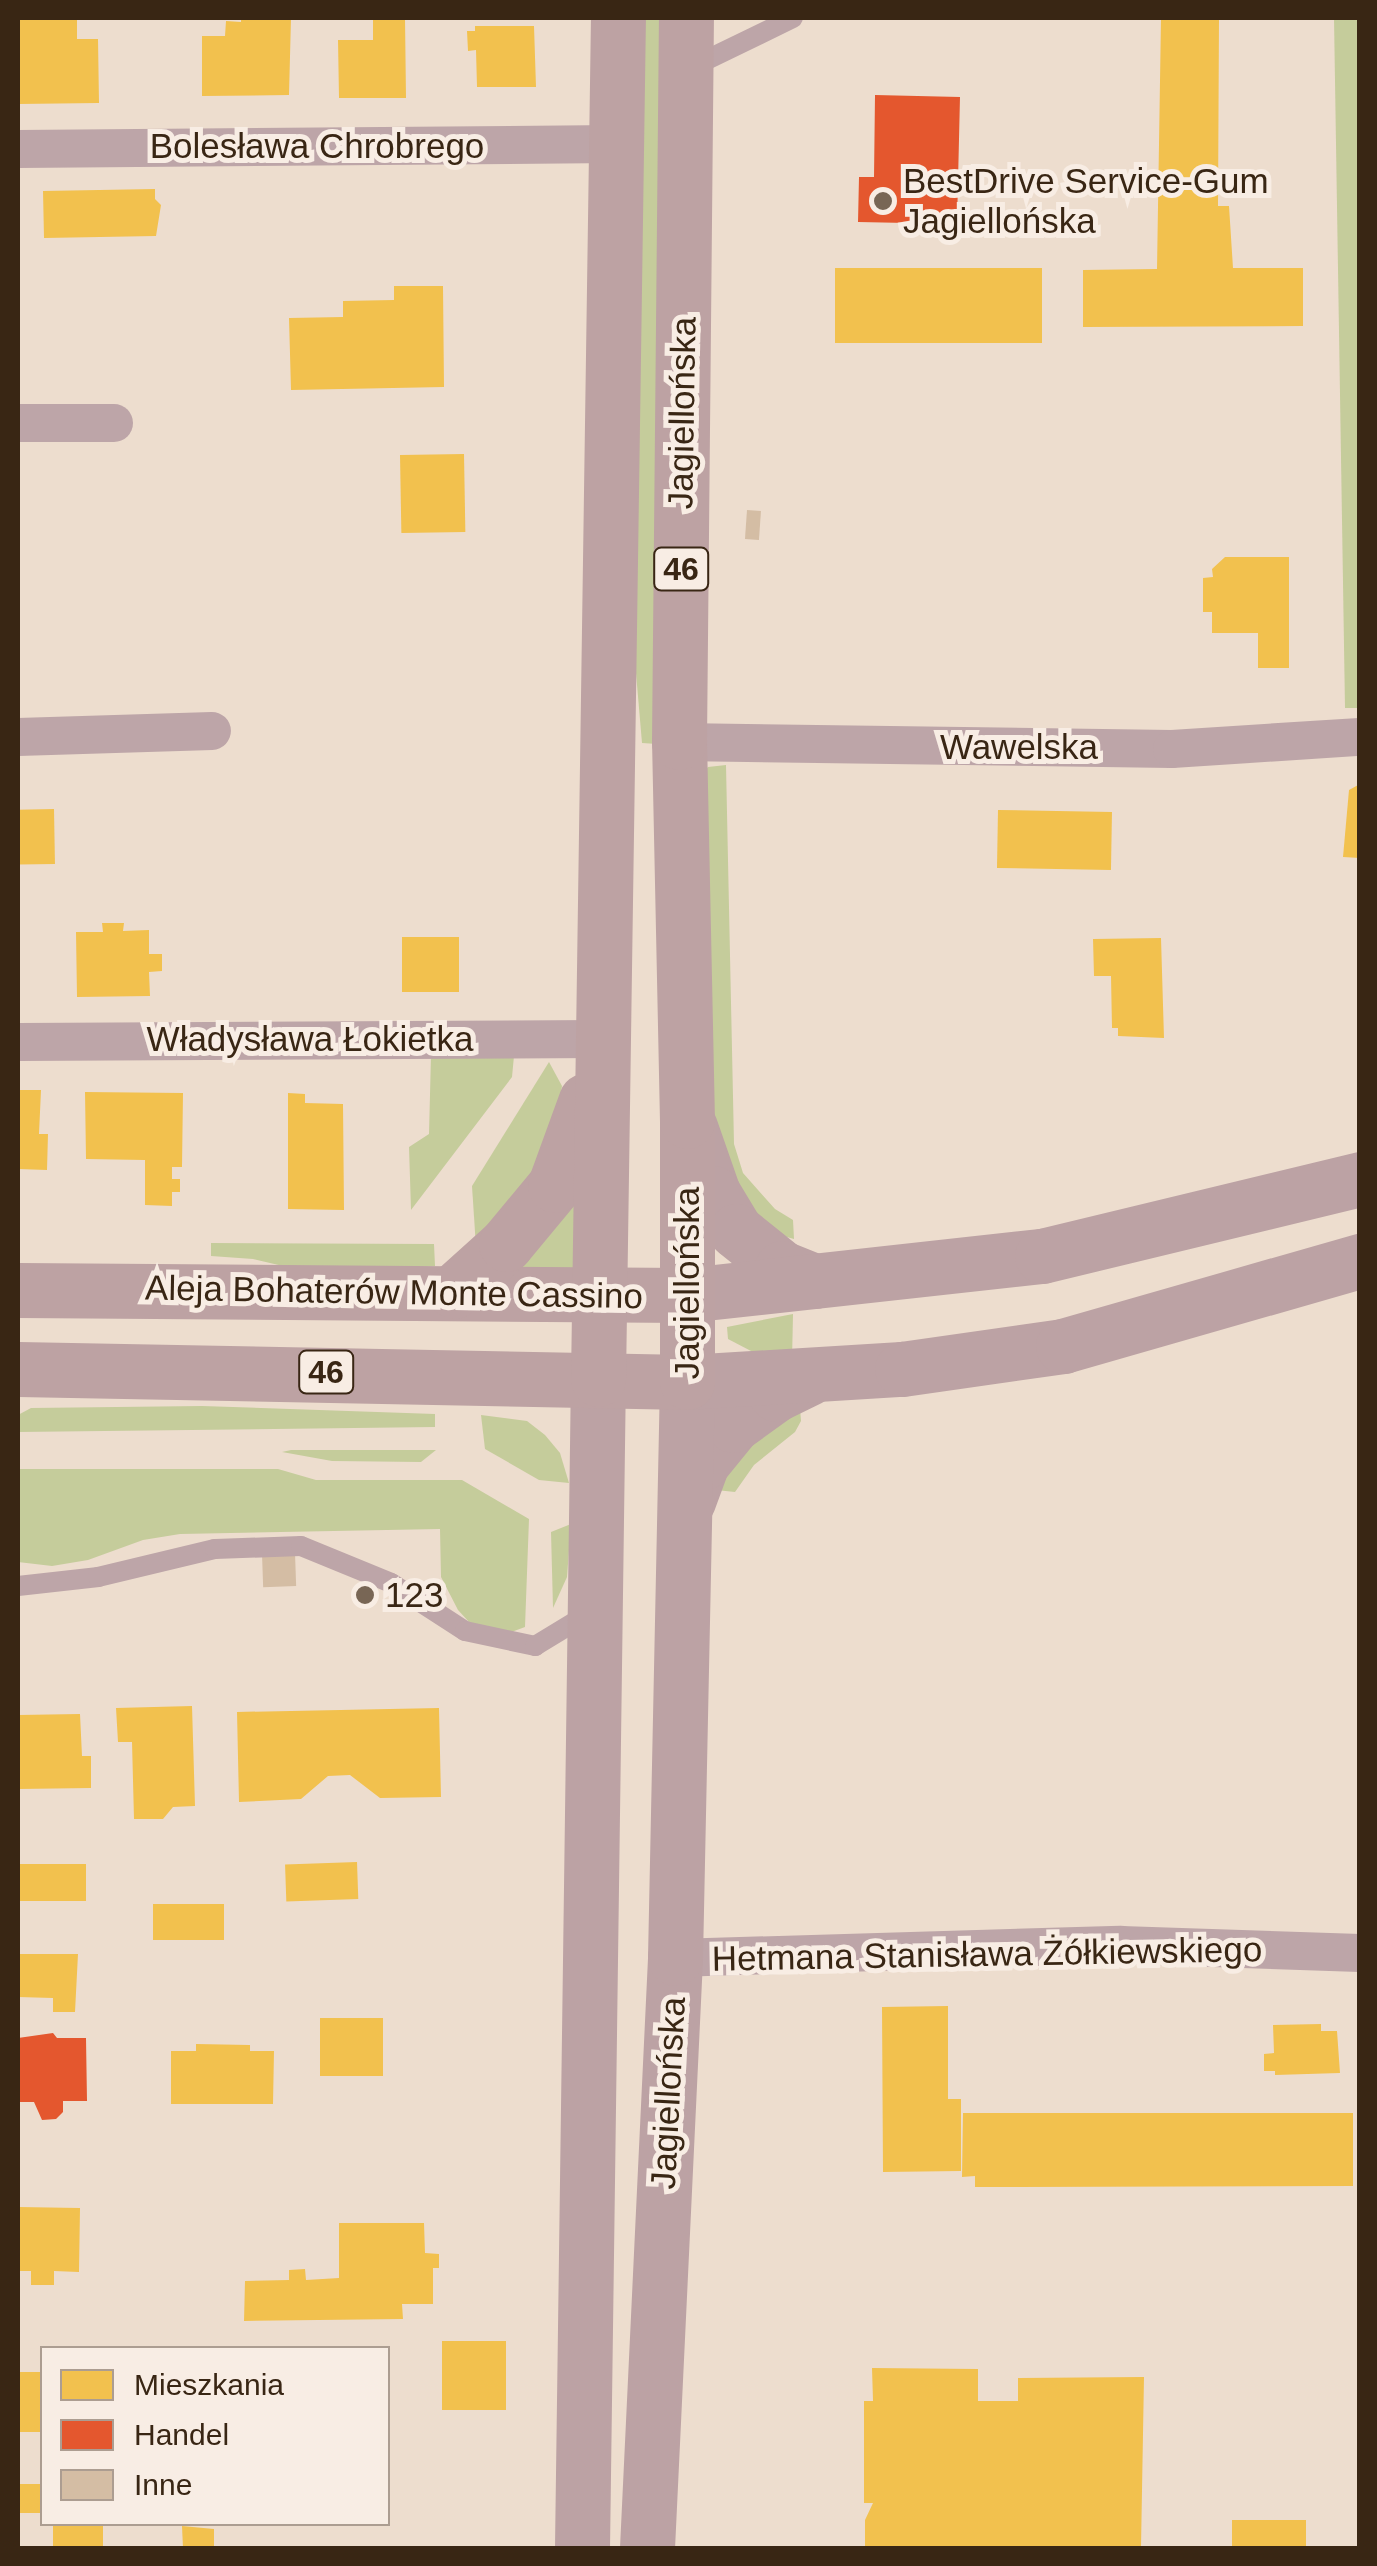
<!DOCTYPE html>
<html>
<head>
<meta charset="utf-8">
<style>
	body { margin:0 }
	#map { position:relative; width:1377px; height:2566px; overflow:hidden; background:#edddce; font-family:Helvetica,sans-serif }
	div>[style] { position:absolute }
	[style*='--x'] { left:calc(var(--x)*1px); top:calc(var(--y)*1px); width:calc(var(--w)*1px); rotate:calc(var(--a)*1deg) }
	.green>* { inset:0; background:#c5cc9b }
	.homes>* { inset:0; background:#f2c14e; transform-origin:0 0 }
	.shops>* { inset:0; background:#e4572e }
	.building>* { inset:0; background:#d4bda4; transform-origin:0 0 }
	.lane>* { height:20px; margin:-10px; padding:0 10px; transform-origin:10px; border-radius:10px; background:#bda5a8 }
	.street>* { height:38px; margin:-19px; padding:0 19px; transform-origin:19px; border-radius:19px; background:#bda5a8 }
	.secondary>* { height:55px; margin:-27.5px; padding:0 27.5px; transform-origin:27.5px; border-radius:27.5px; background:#bca2a4 }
	.primary>* { height:55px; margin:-27.5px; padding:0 27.5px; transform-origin:27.5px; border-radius:27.5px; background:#bda2a3 }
	.dots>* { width:28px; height:28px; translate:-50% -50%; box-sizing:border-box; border:5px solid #f8ede4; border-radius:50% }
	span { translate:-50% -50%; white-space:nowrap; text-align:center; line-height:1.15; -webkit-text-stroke:10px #f8ede4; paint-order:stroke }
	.shield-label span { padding:2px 8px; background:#f8ede4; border:2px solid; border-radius:8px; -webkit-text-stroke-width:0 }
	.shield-label { font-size:32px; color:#392614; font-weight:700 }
	.street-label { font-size:35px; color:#392614 }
	.poi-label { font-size:35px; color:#392614 }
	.left { translate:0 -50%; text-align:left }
	.frame { position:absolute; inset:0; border:20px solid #392614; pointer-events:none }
	.legend { position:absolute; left:40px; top:2346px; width:350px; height:180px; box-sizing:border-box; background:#f8ede4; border:2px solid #ac9d91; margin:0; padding:12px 18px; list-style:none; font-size:30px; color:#392614 }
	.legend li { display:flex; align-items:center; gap:20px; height:50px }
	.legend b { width:50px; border:2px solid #ac9d91 }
</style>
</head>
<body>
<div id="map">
	<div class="green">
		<div style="clip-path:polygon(640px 18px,666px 18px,657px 744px,642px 743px,633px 638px)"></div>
		<div style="clip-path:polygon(1334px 18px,1360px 18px,1359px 708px,1345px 708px)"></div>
		<div style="clip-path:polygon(726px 765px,734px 1144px,743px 1173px,775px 1209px,793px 1220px,794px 1239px,772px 1233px,746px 1214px,713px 1146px,700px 777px,708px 767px)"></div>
		<div style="clip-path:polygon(431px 1055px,514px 1056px,512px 1077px,411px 1210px,409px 1147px,429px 1134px)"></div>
		<div style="clip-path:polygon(549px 1062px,562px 1086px,551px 1154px,476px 1247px,472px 1186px)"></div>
		<div style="clip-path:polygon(575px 1193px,579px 1272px,513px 1274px)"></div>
		<div style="clip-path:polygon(211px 1243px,434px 1244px,435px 1266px,317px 1274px,253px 1259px,211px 1256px)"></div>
		<div style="clip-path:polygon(793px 1314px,792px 1361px,751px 1351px,728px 1339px,727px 1327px)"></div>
		<div style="clip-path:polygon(202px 1406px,435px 1414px,435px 1427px,18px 1432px,18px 1415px,31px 1408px)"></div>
		<div style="clip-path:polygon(800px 1408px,801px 1421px,795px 1432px,754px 1465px,735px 1492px,716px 1490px,722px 1464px)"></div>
		<div style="clip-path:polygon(481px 1415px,527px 1421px,545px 1435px,560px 1453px,569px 1483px,539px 1480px,485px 1449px)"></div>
		<div style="clip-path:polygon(291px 1450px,436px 1450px,421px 1462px,332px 1461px,282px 1452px)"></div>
		<div style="clip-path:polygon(18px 1469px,278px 1469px,316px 1480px,462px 1480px,529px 1519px,525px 1627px,506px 1634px,470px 1623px,458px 1610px,441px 1577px,440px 1529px,180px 1534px,143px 1540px,88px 1560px,52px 1566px,18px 1562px)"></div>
		<div style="clip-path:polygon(571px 1524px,567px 1577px,553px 1608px,551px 1532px)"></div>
	</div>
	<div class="homes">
		<div style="clip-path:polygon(18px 18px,77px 20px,77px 39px,98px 39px,99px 103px,18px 104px)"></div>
		<div style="clip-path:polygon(241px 18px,291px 18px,289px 95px,202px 96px,202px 36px,225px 36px,226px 21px,241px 22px)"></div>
		<div style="clip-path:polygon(373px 18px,405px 18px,406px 98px,339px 98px,338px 40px,373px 40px)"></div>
		<div style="clip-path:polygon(1161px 18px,1219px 18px,1218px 206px,1229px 206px,1233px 268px,1303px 268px,1303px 326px,1083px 327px,1083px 270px,1157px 269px)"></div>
		<div style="clip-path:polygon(475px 26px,534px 26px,536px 87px,477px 87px,476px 50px,468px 51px,467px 31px,475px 31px)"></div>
		<div style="clip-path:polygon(155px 189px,155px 199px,161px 205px,156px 236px,44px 238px,43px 191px)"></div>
		<div style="left:835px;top:268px;width:207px;height:75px"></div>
		<div style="clip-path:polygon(394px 286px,443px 286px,444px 387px,291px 390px,289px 318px,343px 317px,343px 301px,394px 300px)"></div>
		<div style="left:464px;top:454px;width:78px;height:64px;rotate:89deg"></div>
		<div style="clip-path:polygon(1225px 557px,1289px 557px,1289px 668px,1258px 668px,1258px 633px,1212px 633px,1212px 612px,1203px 612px,1203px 578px,1213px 577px,1212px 569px)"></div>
		<div style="clip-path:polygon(1360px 784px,1360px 858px,1343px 857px,1349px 790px)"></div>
		<div style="left:54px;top:809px;width:55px;height:36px;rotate:89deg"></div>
		<div style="left:998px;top:810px;width:114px;height:58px;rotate:1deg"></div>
		<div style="clip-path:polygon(102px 923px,124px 923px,123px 931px,149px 930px,149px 954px,162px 954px,162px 971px,149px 972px,150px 996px,77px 997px,76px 932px,103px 932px)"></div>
		<div style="left:459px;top:937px;width:55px;height:57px;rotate:90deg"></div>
		<div style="clip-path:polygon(1161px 938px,1164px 1038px,1118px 1036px,1118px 1028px,1112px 1028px,1111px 976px,1094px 976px,1093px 939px)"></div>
		<div style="clip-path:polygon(18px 1090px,41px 1090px,39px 1134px,48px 1134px,47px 1170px,18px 1169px)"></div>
		<div style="clip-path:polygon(85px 1092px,183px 1093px,182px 1167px,172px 1167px,172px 1179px,180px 1179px,180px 1192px,172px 1192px,172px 1206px,145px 1205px,145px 1160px,86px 1159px)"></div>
		<div style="clip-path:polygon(288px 1093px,305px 1094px,305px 1103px,343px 1104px,344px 1210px,288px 1209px)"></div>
		<div style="clip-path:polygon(192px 1706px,195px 1806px,173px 1807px,163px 1819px,134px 1819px,132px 1742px,118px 1742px,116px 1708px)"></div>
		<div style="clip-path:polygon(439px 1708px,441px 1797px,380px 1798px,350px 1775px,328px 1776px,301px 1799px,239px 1802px,237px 1712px)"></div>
		<div style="clip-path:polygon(80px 1714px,82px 1756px,91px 1756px,91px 1788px,18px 1789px,18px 1715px)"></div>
		<div style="left:357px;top:1862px;width:37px;height:72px;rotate:88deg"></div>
		<div style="left:18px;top:1864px;width:68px;height:37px"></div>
		<div style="left:224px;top:1904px;width:36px;height:71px;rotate:90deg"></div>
		<div style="clip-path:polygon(18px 1954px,78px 1954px,75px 2012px,53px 2012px,53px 1998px,18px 1997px)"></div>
		<div style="clip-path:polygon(948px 2006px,948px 2099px,961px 2099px,961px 2171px,883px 2172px,882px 2007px)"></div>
		<div style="left:320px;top:2018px;width:63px;height:58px"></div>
		<div style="clip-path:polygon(1321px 2024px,1321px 2031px,1337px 2031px,1340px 2073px,1275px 2075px,1275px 2071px,1264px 2071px,1264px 2054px,1274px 2053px,1273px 2025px)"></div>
		<div style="clip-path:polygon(196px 2044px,250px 2045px,250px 2051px,274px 2051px,273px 2104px,171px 2104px,171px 2051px,196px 2051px)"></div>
		<div style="clip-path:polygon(963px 2113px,1353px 2113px,1353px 2186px,975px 2187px,975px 2176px,962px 2177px)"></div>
		<div style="clip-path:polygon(18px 2207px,80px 2208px,79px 2272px,54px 2271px,54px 2285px,31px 2285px,31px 2271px,18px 2271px)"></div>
		<div style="clip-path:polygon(339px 2223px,424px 2223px,425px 2253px,439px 2254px,439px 2268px,433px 2268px,433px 2304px,402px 2304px,403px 2319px,244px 2321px,245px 2281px,289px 2280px,289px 2270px,305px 2269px,306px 2280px,339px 2278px)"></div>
		<div style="left:506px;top:2341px;width:69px;height:64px;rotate:90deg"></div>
		<div style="clip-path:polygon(872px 2368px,978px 2369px,978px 2401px,1018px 2401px,1018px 2378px,1144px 2377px,1141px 2548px,865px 2548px,865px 2520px,873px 2503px,864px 2503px,864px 2401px,873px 2401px)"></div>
		<div style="left:18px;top:2372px;width:24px;height:60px"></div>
		<div style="left:42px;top:2484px;width:29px;height:24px;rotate:90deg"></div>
		<div style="left:1232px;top:2520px;width:74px;height:28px"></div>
		<div style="left:53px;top:2524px;width:50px;height:24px"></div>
		<div style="clip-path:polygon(182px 2526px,214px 2529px,214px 2548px,183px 2548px)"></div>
	</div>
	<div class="shops">
		<div style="clip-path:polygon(875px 95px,960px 97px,957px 224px,858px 222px,859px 177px,874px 177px)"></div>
		<div style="clip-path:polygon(53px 2033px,57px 2038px,86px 2038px,87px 2101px,63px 2101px,63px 2112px,56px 2119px,42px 2120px,34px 2102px,18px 2102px,18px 2038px)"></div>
	</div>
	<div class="building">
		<div style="left:747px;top:510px;width:14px;height:29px;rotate:4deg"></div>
		<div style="left:295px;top:1553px;width:33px;height:33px;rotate:88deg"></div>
	</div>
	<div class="lane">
		<div style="--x:692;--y:67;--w:112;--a:-25.9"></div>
		<div style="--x:18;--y:1586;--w:81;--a:-6.4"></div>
		<div style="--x:98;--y:1577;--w:120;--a:-13.5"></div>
		<div style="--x:215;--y:1549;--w:86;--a:-2"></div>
		<div style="--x:301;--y:1546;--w:97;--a:22.3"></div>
		<div style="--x:391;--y:1583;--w:88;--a:33"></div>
		<div style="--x:465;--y:1631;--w:72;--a:12.1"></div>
		<div style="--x:535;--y:1646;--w:66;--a:-31.3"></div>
	</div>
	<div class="street">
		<div style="--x:18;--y:149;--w:598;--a:-0.48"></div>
		<div style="--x:18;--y:423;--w:96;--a:0"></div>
		<div style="--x:18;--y:737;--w:194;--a:-1.8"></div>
		<div style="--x:679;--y:742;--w:493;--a:0.8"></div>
		<div style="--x:1172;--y:749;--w:188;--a:-3.7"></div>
		<div style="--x:18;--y:1042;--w:584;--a:-0.29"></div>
		<div style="--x:675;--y:1958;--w:446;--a:-1.7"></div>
		<div style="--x:1121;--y:1945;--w:239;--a:1.9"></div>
	</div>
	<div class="secondary">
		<div style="--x:690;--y:1127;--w:70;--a:70.8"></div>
		<div style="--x:713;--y:1193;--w:44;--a:58.8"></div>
		<div style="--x:736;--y:1231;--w:59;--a:38.8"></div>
		<div style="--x:782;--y:1268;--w:35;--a:22"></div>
		<div style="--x:687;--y:1295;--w:357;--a:-6.3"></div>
		<div style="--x:1042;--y:1256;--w:327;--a:-13.6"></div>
		<div style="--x:688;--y:1501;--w:40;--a:-69.8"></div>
		<div style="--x:702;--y:1463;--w:49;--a:-50.8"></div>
		<div style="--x:733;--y:1425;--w:53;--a:-35.8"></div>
		<div style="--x:776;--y:1394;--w:37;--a:-26"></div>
		<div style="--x:582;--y:2548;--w:1169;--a:-89.22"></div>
		<div style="--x:647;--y:2548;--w:591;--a:-87.28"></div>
		<div style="--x:675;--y:1958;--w:576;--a:-88.81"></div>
		<div style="--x:687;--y:1382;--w:215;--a:-3.5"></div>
		<div style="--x:902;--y:1369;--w:163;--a:-8.1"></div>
		<div style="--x:1063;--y:1346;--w:309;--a:-16"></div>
	</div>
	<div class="primary">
		<div style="--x:18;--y:1290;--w:669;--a:0.43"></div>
		<div style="--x:454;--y:1291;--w:70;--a:-42.1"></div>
		<div style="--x:506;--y:1244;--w:77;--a:-50.3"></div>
		<div style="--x:555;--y:1185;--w:90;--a:-70"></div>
		<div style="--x:18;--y:1369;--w:669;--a:1.11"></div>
		<div style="--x:687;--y:1382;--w:261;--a:-90"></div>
		<div style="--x:687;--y:1121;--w:379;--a:-91.2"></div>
		<div style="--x:679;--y:742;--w:724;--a:-89.45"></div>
		<div style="--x:598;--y:1379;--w:1361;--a:-89.16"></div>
	</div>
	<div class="dots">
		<div style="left:883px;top:201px;background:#786655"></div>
		<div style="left:365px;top:1595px;background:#786655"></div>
	</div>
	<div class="shield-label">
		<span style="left:681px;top:569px">46</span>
		<span style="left:326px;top:1372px">46</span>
	</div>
	<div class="street-label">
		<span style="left:317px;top:146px">Bolesława Chrobrego</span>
		<span style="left:682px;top:413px;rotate:-89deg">Jagiellońska</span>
		<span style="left:1019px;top:747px">Wawelska</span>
		<span style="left:310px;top:1039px">Władysława Łokietka</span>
		<span style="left:687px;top:1283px;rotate:-90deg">Jagiellońska</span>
		<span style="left:394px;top:1292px;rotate:1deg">Aleja Bohaterów Monte Cassino</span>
		<span style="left:987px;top:1954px;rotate:-1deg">Hetmana Stanisława Żółkiewskiego</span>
		<span style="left:668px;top:2093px;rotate:-87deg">Jagiellońska</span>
	</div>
	<div class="poi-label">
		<span class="left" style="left:903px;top:201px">BestDrive Service-Gum<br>Jagiellońska</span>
		<span class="left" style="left:385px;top:1595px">123</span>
	</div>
	<div class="frame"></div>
	<ul class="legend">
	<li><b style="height:28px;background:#f2c14e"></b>Mieszkania</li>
	<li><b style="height:28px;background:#e4572e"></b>Handel</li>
	<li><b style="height:28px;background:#d4bda4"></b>Inne</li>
	</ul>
</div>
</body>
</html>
